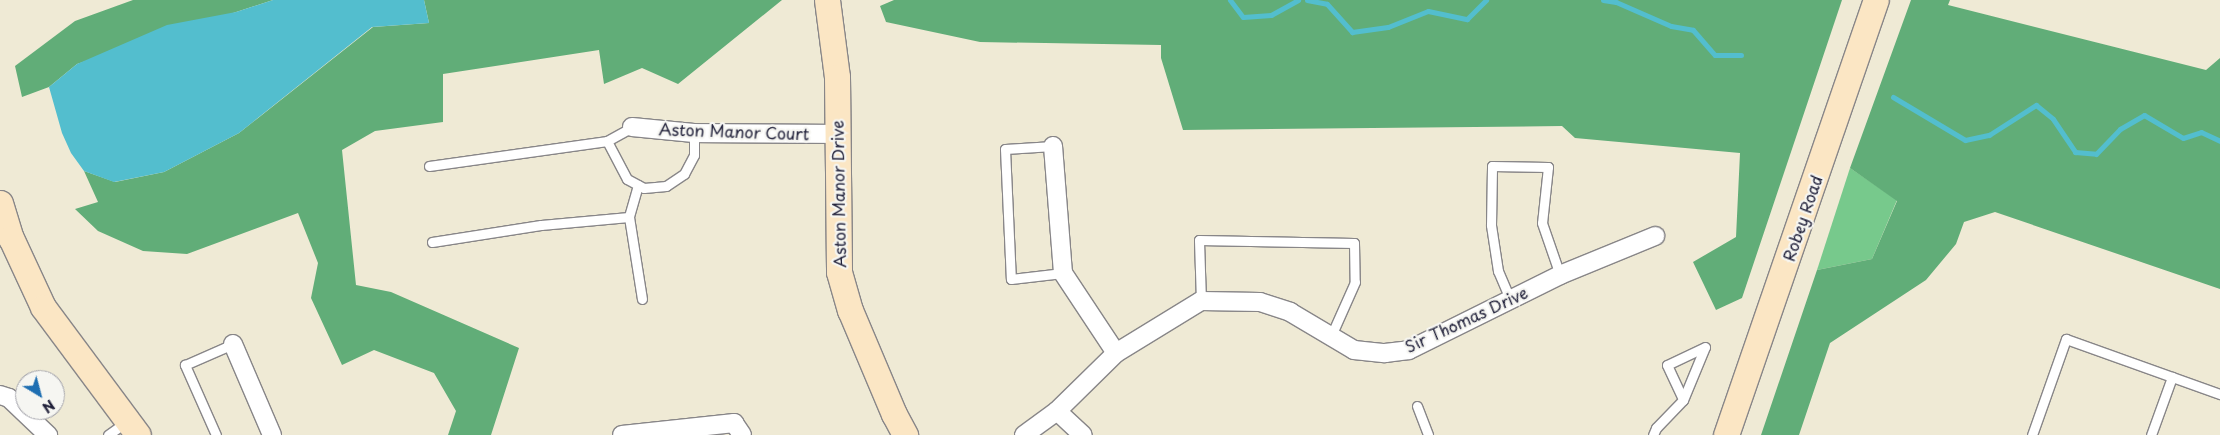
<!DOCTYPE html>
<html>
<head>
<meta charset="utf-8">
<style>
	body { margin:0 }
	#map { position:relative; width:2220px; height:435px; overflow:hidden; background:#efead5; font-family:"Playpen Sans",sans-serif }
	div>[style] { position:absolute }
	[style*='--x'] { left:calc(var(--x)*1px); top:calc(var(--y)*1px); width:calc(var(--w)*1px); rotate:calc(var(--a)*1deg) }
	.green>* { inset:0; background:#77c98c }
	.forest>* { inset:0; background:#61ad78 }
	.water>* { inset:0; background:#53bece }
	.stream>* { height:5px; margin:-2.5px; padding:0 2.5px; transform-origin:2.5px; border-radius:2.5px; background:#53bece }
	.roads { filter:drop-shadow(1px 0 #888688) drop-shadow(-1px 0 #888688) drop-shadow(0 1px #888688) drop-shadow(0 -1px #888688) }
	.lane>* { height:9px; margin:-4.5px; padding:0 4.5px; transform-origin:4.5px; border-radius:4.5px; background:#fff }
	.street>* { height:18px; margin:-9px; padding:0 9px; transform-origin:9px; border-radius:9px; background:#fff }
	.secondary>* { height:25px; margin:-12.5px; padding:0 12.5px; transform-origin:12.5px; border-radius:12.5px; background:#fbe6c4 }
	span { translate:-50% -50%; white-space:nowrap; text-align:center; line-height:1.15; -webkit-text-stroke:4.5px #f6f6f2; paint-order:stroke }
	.street-label { font-size:16px; color:#22223b }
	.north { position:absolute; left:15px; top:370px; width:50px; height:50px; box-sizing:border-box; background:#f6f6f2; border:1px solid #a1a1a9; border-radius:50%; rotate:143deg; font-size:14px; font-weight:700; line-height:20px; text-align:center; color:#22223b }
	.north::after { content:''; display:block; margin:auto; width:18px; height:22px; background:#1f6fb2; clip-path:polygon(50% 0,100% 100%,50% 72%,0 100%) }
</style>
</head>
<body>
<div id="map">
	<div class="green">
		<div style="clip-path:polygon(1850px 168px,1897px 200px,1872px 259px,1817px 270px)"></div>
	</div>
	<div class="forest">
		<div style="clip-path:polygon(133px 0,273px 0,77px 64px,49px 87px,22px 97px,15px 66px,75px 21px)"></div>
		<div style="clip-path:polygon(424px 0,782px 0,678px 84px,642px 68px,604px 84px,599px 50px,443px 74px,443px 122px,375px 131px,342px 150px,356px 285px,391px 292px,519px 348px,491px 435px,448px 435px,456px 411px,434px 373px,374px 350px,342px 365px,311px 298px,318px 263px,298px 213px,187px 254px,143px 251px,98px 231px,75px 209px,98px 202px,84px 171px,115px 182px,164px 172px,239px 133px,373px 27px,429px 23px)"></div>
		<div style="clip-path:polygon(894px 0,1842px 0,1742px 298px,1716px 310px,1693px 262px,1736px 237px,1740px 153px,1575px 138px,1562px 126px,1183px 130px,1161px 58px,1161px 45px,980px 42px,886px 22px,880px 6px)"></div>
		<div style="clip-path:polygon(1911px 0,1950px 0,1948px 5px,2206px 70px,2220px 58px,2220px 289px,1995px 212px,1964px 222px,1956px 244px,1926px 280px,1830px 343px,1799px 435px,1761px 435px,1817px 270px,1872px 259px,1897px 201px,1850px 168px)"></div>
	</div>
	<div class="water">
		<div style="clip-path:polygon(273px 0,424px 0,429px 23px,372px 27px,239px 133px,164px 172px,114px 182px,84px 171px,71px 153px,62px 133px,49px 87px,77px 64px,167px 25px,236px 12px)"></div>
	</div>
	<div class="stream">
		<div style="--x:1230;--y:0;--w:21;--a:53"></div>
		<div style="--x:1243;--y:17;--w:28;--a:-4"></div>
		<div style="--x:1271;--y:15;--w:31;--a:-29"></div>
		<div style="--x:1307;--y:0;--w:20;--a:11"></div>
		<div style="--x:1327;--y:4;--w:38;--a:48"></div>
		<div style="--x:1352;--y:32;--w:36;--a:-8"></div>
		<div style="--x:1388;--y:27;--w:43;--a:-21.8"></div>
		<div style="--x:1428;--y:11;--w:40;--a:12"></div>
		<div style="--x:1467;--y:19;--w:27;--a:-45"></div>
		<div style="--x:1603;--y:0;--w:13;--a:9"></div>
		<div style="--x:1616;--y:2;--w:60;--a:23.6"></div>
		<div style="--x:1671;--y:26;--w:22;--a:10"></div>
		<div style="--x:1693;--y:30;--w:33;--a:49"></div>
		<div style="--x:1715;--y:55;--w:26;--a:0"></div>
		<div style="--x:1893;--y:97;--w:84;--a:30.8"></div>
		<div style="--x:1965;--y:140;--w:25;--a:-12"></div>
		<div style="--x:1989;--y:135;--w:56;--a:-32.6"></div>
		<div style="--x:2036;--y:105;--w:22;--a:39"></div>
		<div style="--x:2053;--y:119;--w:40;--a:56"></div>
		<div style="--x:2075;--y:152;--w:21;--a:5"></div>
		<div style="--x:2096;--y:154;--w:35;--a:-46"></div>
		<div style="--x:2120;--y:129;--w:28;--a:-30"></div>
		<div style="--x:2144;--y:115;--w:45;--a:30.5"></div>
		<div style="--x:2183;--y:138;--w:19;--a:-18"></div>
		<div style="--x:2201;--y:132;--w:21;--a:25"></div>
	</div>
	<div class="roads">
		<div class="lane">
			<div style="--x:607;--y:141;--w:43;--a:62.2"></div>
			<div style="--x:627;--y:179;--w:19;--a:28"></div>
			<div style="--x:644;--y:188;--w:22;--a:-5"></div>
			<div style="--x:666;--y:186;--w:22;--a:-34"></div>
			<div style="--x:684;--y:174;--w:21;--a:-62"></div>
			<div style="--x:694;--y:155;--w:22;--a:-90"></div>
			<div style="--x:1053;--y:146;--w:48;--a:176.4"></div>
			<div style="--x:1005;--y:149;--w:130;--a:87.4"></div>
			<div style="--x:1011;--y:279;--w:52;--a:-6.6"></div>
			<div style="--x:429;--y:166;--w:180;--a:-8"></div>
			<div style="--x:607;--y:141;--w:29;--a:-29"></div>
			<div style="--x:638;--y:185;--w:33;--a:106"></div>
			<div style="--x:629;--y:217;--w:83;--a:81"></div>
			<div style="--x:432;--y:242;--w:110;--a:-8.9"></div>
			<div style="--x:541;--y:225;--w:88;--a:-5.2"></div>
			<div style="--x:1510;--y:299;--w:30;--a:-113"></div>
			<div style="--x:1498;--y:271;--w:47;--a:-98.7"></div>
			<div style="--x:1491;--y:225;--w:59;--a:-89"></div>
			<div style="--x:1492;--y:166;--w:56;--a:1"></div>
			<div style="--x:1548;--y:167;--w:56;--a:96.1"></div>
			<div style="--x:1542;--y:223;--w:55;--a:70.9"></div>
			<div style="--x:1201;--y:301;--w:61;--a:-91.9"></div>
			<div style="--x:1199;--y:240;--w:155;--a:1.1"></div>
			<div style="--x:1354;--y:243;--w:39;--a:89"></div>
			<div style="--x:1355;--y:282;--w:59;--a:114"></div>
			<div style="--x:1417;--y:406;--w:31;--a:69"></div>
			<div style="--x:108;--y:435;--w:22;--a:-36"></div>
			<div style="--x:216;--y:435;--w:77;--a:-113.9"></div>
			<div style="--x:185;--y:365;--w:52;--a:-23.6"></div>
			<div style="--x:1653;--y:435;--w:8;--a:-67"></div>
			<div style="--x:1656;--y:428;--w:39;--a:-46"></div>
			<div style="--x:1683;--y:400;--w:57;--a:-67.5"></div>
			<div style="--x:1705;--y:347;--w:42;--a:154.7"></div>
			<div style="--x:1667;--y:365;--w:38;--a:65"></div>
			<div style="--x:2032;--y:435;--w:102;--a:-70.5"></div>
			<div style="--x:2066;--y:339;--w:164;--a:19.7"></div>
			<div style="--x:2151;--y:435;--w:62;--a:-70.1"></div>
		</div>
		<div class="street">
			<div style="--x:632;--y:127;--w:62;--a:5.5"></div>
			<div style="--x:694;--y:133;--w:142;--a:0.4"></div>
			<div style="--x:1053;--y:146;--w:127;--a:85.5"></div>
			<div style="--x:1063;--y:273;--w:96;--a:56.5"></div>
			<div style="--x:233;--y:344;--w:99;--a:66.8"></div>
			<div style="--x:0;--y:395;--w:9;--a:18"></div>
			<div style="--x:9;--y:398;--w:54;--a:43.5"></div>
			<div style="--x:1057;--y:411;--w:35;--a:43"></div>
			<div style="--x:622;--y:435;--w:113;--a:-6.1"></div>
			<div style="--x:734;--y:423;--w:14;--a:56"></div>
			<div style="--x:1024;--y:435;--w:41;--a:-36"></div>
			<div style="--x:1057;--y:411;--w:83;--a:-44.5"></div>
			<div style="--x:1116;--y:353;--w:100;--a:-31.5"></div>
			<div style="--x:1201;--y:301;--w:59;--a:1"></div>
			<div style="--x:1260;--y:302;--w:32;--a:18"></div>
			<div style="--x:1290;--y:312;--w:74;--a:30.7"></div>
			<div style="--x:1354;--y:350;--w:31;--a:6"></div>
			<div style="--x:1385;--y:353;--w:24;--a:-7"></div>
			<div style="--x:1409;--y:350;--w:169;--a:-26.4"></div>
			<div style="--x:1560;--y:275;--w:103;--a:-22.3"></div>
		</div>
		<div class="secondary">
			<div style="--x:827;--y:0;--w:78;--a:82.6"></div>
			<div style="--x:837;--y:77;--w:195;--a:89.4"></div>
			<div style="--x:839;--y:272;--w:40;--a:74"></div>
			<div style="--x:850;--y:310;--w:113;--a:67.1"></div>
			<div style="--x:894;--y:414;--w:24;--a:62"></div>
			<div style="--x:0;--y:203;--w:37;--a:73"></div>
			<div style="--x:11;--y:238;--w:76;--a:65.1"></div>
			<div style="--x:43;--y:307;--w:159;--a:53.4"></div>
			<div style="--x:1726;--y:435;--w:460;--a:-71"></div>
		</div>
	</div>
	<div class="street-label">
		<span style="left:734px;top:131px;rotate:2deg">Aston Manor Court</span>
		<span style="left:838px;top:194px;rotate:-91deg">Aston Manor Drive</span>
		<span style="left:1802px;top:218px;rotate:-71deg">Robey Road</span>
		<span style="left:1466px;top:319px;rotate:-25deg">Sir Thomas Drive</span>
	</div>
	<div class="north">N</div>
</div>
</body>
</html>
